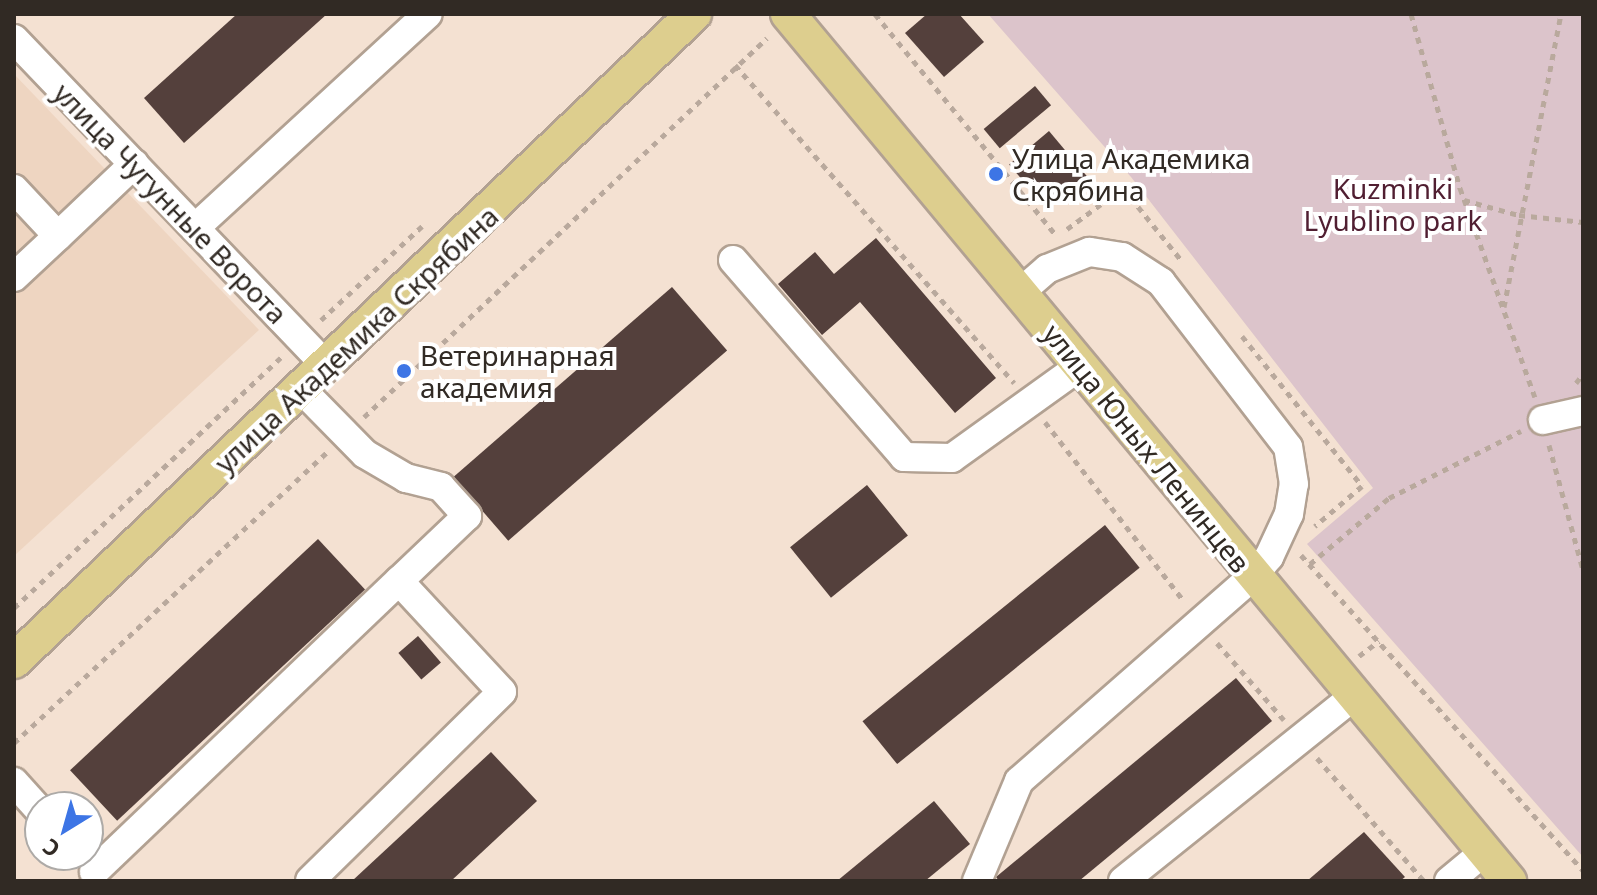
<!DOCTYPE html>
<html>
<head>
<meta charset="utf-8">
<style>
	body { margin:0 }
	#map { position:relative; width:1597px; height:895px; overflow:hidden; background:#f4e1d2; font-family:"Noto Sans",sans-serif }
	div>[style] { position:absolute }
	[style*='--x'] { left:calc(var(--x)*1px); top:calc(var(--y)*1px); width:calc(var(--w)*1px); rotate:calc(var(--a)*1deg) }
	.built>* { inset:0; background:#eed5c1 }
	.green>* { inset:0; background:#dcc4cb }
	.building>* { inset:0; background:#54403c; transform-origin:0 0 }
	.path>* { height:5px; margin-top:-2.5px; transform-origin:0; background:repeating-linear-gradient(90deg,#b9a99d 0 6px,transparent 0 12px) }
	.roads { filter:drop-shadow(2px 0 #b2a192) drop-shadow(-2px 0 #b2a192) drop-shadow(0 2px #b2a192) drop-shadow(0 -2px #b2a192) }
	.minor>* { height:28px; margin:-14px; padding:0 14px; transform-origin:14px; border-radius:14px; background:#fff }
	.major>* { height:34px; margin:-17px; padding:0 17px; transform-origin:17px; border-radius:17px; background:#ddce8e }
	.dots>* { width:22px; height:22px; translate:-50% -50%; box-sizing:border-box; border:4px solid #fff; border-radius:50% }
	span { translate:-50% -50%; white-space:nowrap; text-align:center; line-height:1.15; -webkit-text-stroke:8px #fff; paint-order:stroke }
	.poi-label { font-size:28px; color:#312a24 }
	.left { translate:0 -50%; text-align:left }
	.park-label { font-size:28px; color:#501e31 }
	.street-label { font-size:28px; color:#312a24 }
	.frame { position:absolute; inset:0; border:16px solid #312a24; pointer-events:none }
	.north { position:absolute; left:24px; top:791px; width:80px; height:80px; box-sizing:border-box; background:#fff; border:2px solid #adaaa7; border-radius:50%; rotate:217deg; font-size:22px; font-weight:700; line-height:32px; text-align:center; color:#312a24 }
	.north::after { content:''; display:block; margin:auto; width:28px; height:36px; background:#3d75e5; clip-path:polygon(50% 0,100% 100%,50% 72%,0 100%) }
</style>
</head>
<body>
<div id="map">
	<div class="built">
		<div style="clip-path:polygon(14px 74px,259px 330px,14px 556px)"></div>
	</div>
	<div class="green">
		<div style="clip-path:polygon(988px 14px,1583px 14px,1583px 857px,1307px 544px,1373px 488px,1131px 177px)"></div>
	</div>
	<div class="building">
		<div style="clip-path:polygon(237px 14px,327px 14px,184px 143px,144px 98px)"></div>
		<div style="clip-path:polygon(927px 14px,959px 14px,984px 42px,944px 77px,905px 33px)"></div>
		<div style="left:1035px;top:86px;width:25px;height:67px;rotate:50deg"></div>
		<div style="left:1049px;top:131px;width:59px;height:52px;rotate:50deg"></div>
		<div style="clip-path:polygon(876px 238px,996px 378px,955px 413px,860px 302px,822px 335px,778px 284px,815px 252px,834px 274px)"></div>
		<div style="left:672px;top:287px;width:84px;height:290px;rotate:49deg"></div>
		<div style="left:867px;top:485px;width:65px;height:99px;rotate:51deg"></div>
		<div style="left:1105px;top:525px;width:55px;height:312px;rotate:51deg"></div>
		<div style="left:318px;top:539px;width:69px;height:339px;rotate:47deg"></div>
		<div style="left:418px;top:636px;width:35px;height:26px;rotate:49deg"></div>
		<div style="clip-path:polygon(1236px 678px,1272px 721px,1079px 881px,999px 881px,996px 877px)"></div>
		<div style="clip-path:polygon(491px 752px,537px 801px,451px 881px,352px 881px)"></div>
		<div style="clip-path:polygon(934px 801px,970px 844px,925px 881px,837px 881px)"></div>
		<div style="clip-path:polygon(1364px 832px,1405px 877px,1400px 881px,1307px 881px)"></div>
	</div>
	<div class="path">
		<div style="--x:875;--y:14;--w:286;--a:50.7"></div>
		<div style="--x:1411;--y:14;--w:181;--a:74.3"></div>
		<div style="--x:1460;--y:188;--w:222;--a:70.3"></div>
		<div style="--x:735;--y:65;--w:423;--a:48.7"></div>
		<div style="--x:1464;--y:200;--w:57;--a:15.3"></div>
		<div style="--x:1519;--y:215;--w:64;--a:6.2"></div>
		<div style="--x:1067;--y:229;--w:69;--a:-36.2"></div>
		<div style="--x:1123;--y:188;--w:92;--a:51.1"></div>
		<div style="--x:1504;--y:307;--w:298;--a:-79"></div>
		<div style="--x:321;--y:320;--w:138;--a:-42.9"></div>
		<div style="--x:1242;--y:336;--w:192;--a:51.3"></div>
		<div style="--x:1362;--y:486;--w:62;--a:139.6"></div>
		<div style="--x:1576;--y:383;--w:11;--a:-52"></div>
		<div style="--x:364;--y:417;--w:553;--a:-43.24"></div>
		<div style="--x:1045;--y:422;--w:227;--a:52.2"></div>
		<div style="--x:1549;--y:445;--w:130;--a:74.8"></div>
		<div style="--x:1301;--y:555;--w:423;--a:48.2"></div>
		<div style="--x:1310;--y:564;--w:103;--a:-39.9"></div>
		<div style="--x:1389;--y:498;--w:148;--a:-26.9"></div>
		<div style="--x:14;--y:608;--w:366;--a:-43.2"></div>
		<div style="--x:1217;--y:643;--w:102;--a:49"></div>
		<div style="--x:1359;--y:656;--w:25;--a:-37"></div>
		<div style="--x:14;--y:743;--w:427;--a:-42.9"></div>
		<div style="--x:1317;--y:758;--w:162;--a:49"></div>
	</div>
	<div class="roads">
		<div class="minor">
			<div style="--x:14;--y:39;--w:453;--a:46.3"></div>
			<div style="--x:14;--y:189;--w:64;--a:46.9"></div>
			<div style="--x:58;--y:236;--w:60;--a:137"></div>
			<div style="--x:195;--y:228;--w:316;--a:-42.6"></div>
			<div style="--x:58;--y:236;--w:105;--a:-43.5"></div>
			<div style="--x:733;--y:260;--w:261;--a:49"></div>
			<div style="--x:904;--y:457;--w:48;--a:1.2"></div>
			<div style="--x:952;--y:458;--w:158;--a:-35.7"></div>
			<div style="--x:303;--y:391;--w:88;--a:45.5"></div>
			<div style="--x:365;--y:454;--w:48;--a:30.3"></div>
			<div style="--x:406;--y:478;--w:36;--a:14"></div>
			<div style="--x:441;--y:487;--w:39;--a:48"></div>
			<div style="--x:467;--y:516;--w:94;--a:136.3"></div>
			<div style="--x:1543;--y:420;--w:41;--a:-12.7"></div>
			<div style="--x:14;--y:782;--w:39;--a:48"></div>
			<div style="--x:94;--y:872;--w:422;--a:-43.7"></div>
			<div style="--x:399;--y:581;--w:151;--a:47.1"></div>
			<div style="--x:502;--y:692;--w:269;--a:135.5"></div>
			<div style="--x:977;--y:881;--w:108;--a:-67.2"></div>
			<div style="--x:1019;--y:781;--w:311;--a:-41.2"></div>
			<div style="--x:1253;--y:576;--w:25;--a:-50"></div>
			<div style="--x:1269;--y:557;--w:47;--a:-65.1"></div>
			<div style="--x:1289;--y:514;--w:30;--a:-81"></div>
			<div style="--x:1294;--y:484;--w:37;--a:-99"></div>
			<div style="--x:1288;--y:447;--w:208;--a:-127.6"></div>
			<div style="--x:1161;--y:282;--w:46;--a:-147.3"></div>
			<div style="--x:1122;--y:257;--w:33;--a:-171"></div>
			<div style="--x:1089;--y:252;--w:45;--a:158"></div>
			<div style="--x:1047;--y:269;--w:37;--a:139"></div>
			<div style="--x:1123;--y:881;--w:295;--a:-38.7"></div>
			<div style="--x:1449;--y:881;--w:45;--a:-39.6"></div>
		</div>
		<div class="major">
			<div style="--x:788;--y:14;--w:1128;--a:50.25"></div>
			<div style="--x:14;--y:661;--w:939;--a:-43.58"></div>
		</div>
	</div>
	<div class="dots">
		<div style="left:996px;top:174px;background:#3d75e5"></div>
		<div style="left:404px;top:371px;background:#3d75e5"></div>
	</div>
	<div class="poi-label">
		<span class="left" style="left:1012px;top:174px">Улица Академика<br>Скрябина</span>
		<span class="left" style="left:420px;top:371px">Ветеринарная<br>академия</span>
	</div>
	<div class="park-label">
		<span style="left:1393px;top:204px">Kuzminki<br>Lyublino park</span>
	</div>
	<div class="street-label">
		<span style="left:171px;top:203px;rotate:46deg">улица Чугунные Ворота</span>
		<span style="left:356px;top:339px;rotate:-43deg">улица Академика Скрябина</span>
		<span style="left:1147px;top:448px;rotate:51deg">улица Юных Ленинцев</span>
	</div>
	<div class="frame"></div>
	<div class="north">С</div>
</div>
</body>
</html>
